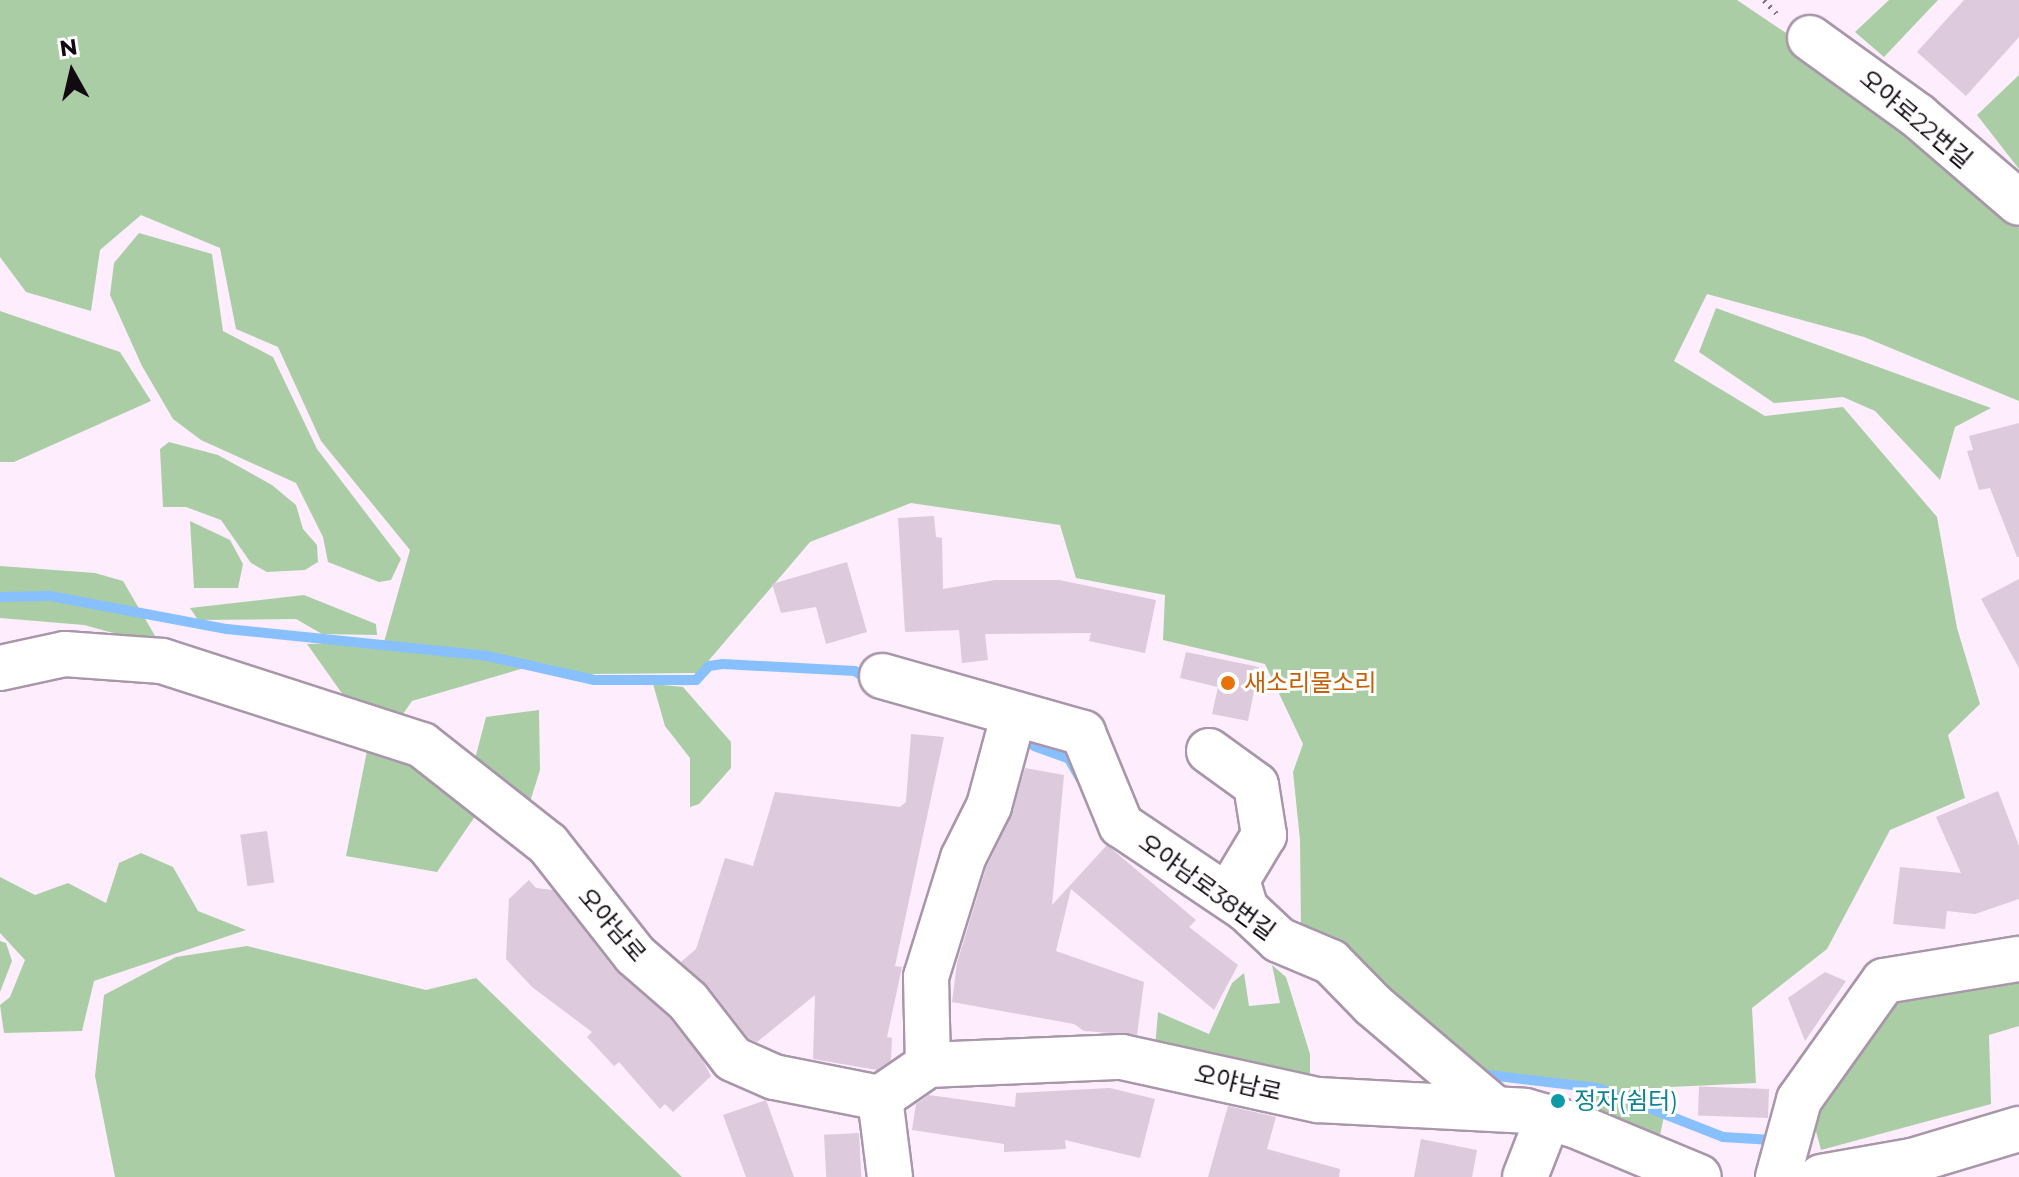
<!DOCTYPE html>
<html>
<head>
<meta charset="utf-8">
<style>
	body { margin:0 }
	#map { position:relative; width:2019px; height:1177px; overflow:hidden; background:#fdedfd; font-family:Montserrat,"Noto Sans KR",sans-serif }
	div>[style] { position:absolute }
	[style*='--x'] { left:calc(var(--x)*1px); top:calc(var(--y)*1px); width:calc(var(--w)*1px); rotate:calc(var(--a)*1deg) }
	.green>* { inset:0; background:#aacda6 }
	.stream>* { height:10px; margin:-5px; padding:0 5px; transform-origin:5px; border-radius:5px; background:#87c0fd }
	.building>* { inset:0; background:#ddcadd; transform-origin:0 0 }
	.path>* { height:5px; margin-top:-2.5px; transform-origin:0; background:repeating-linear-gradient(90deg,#7d727d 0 2px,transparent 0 8px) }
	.roads { filter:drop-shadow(2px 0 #a896a9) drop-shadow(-2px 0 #a896a9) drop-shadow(0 2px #a896a9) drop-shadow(0 -2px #a896a9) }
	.minor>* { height:44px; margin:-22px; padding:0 22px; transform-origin:22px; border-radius:22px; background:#fff }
	.dots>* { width:22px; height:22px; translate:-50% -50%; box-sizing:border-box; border:4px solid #fff; border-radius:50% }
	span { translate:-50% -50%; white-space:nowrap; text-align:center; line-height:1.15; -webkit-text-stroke:6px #fff; paint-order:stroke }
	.street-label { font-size:24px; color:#110b11 }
	.food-label { font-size:24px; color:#c56008 }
	.left { translate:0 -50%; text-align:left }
	.culture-label { font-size:24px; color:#0d838f }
	.north { position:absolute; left:32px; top:32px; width:80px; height:80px; -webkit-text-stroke:6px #fff; paint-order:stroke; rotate:352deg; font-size:22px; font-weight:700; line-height:32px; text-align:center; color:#110b11 }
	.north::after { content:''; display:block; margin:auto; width:28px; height:36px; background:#110b11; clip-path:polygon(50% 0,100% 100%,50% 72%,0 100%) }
</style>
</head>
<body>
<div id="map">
	<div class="green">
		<div style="clip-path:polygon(0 0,1737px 0,1899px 109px,2019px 228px,2019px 401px,1864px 337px,1707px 294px,1674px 361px,1765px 416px,1843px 407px,1937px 517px,1957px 628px,1980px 704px,1948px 735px,1965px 798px,1890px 830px,1827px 949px,1752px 1008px,1756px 1083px,1670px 1087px,1658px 1145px,1602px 1116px,1586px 1093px,1544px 1079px,1474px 1069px,1301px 931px,1300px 840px,1293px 772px,1303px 744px,1265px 664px,1163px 640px,1165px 595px,1076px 578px,1060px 525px,911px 503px,810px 542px,698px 673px,587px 674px,541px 663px,412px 701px,398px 721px,346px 699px,307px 644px,384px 642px,410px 550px,321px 441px,278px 347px,236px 329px,220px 248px,141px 215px,100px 250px,91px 311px,26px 292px,0 257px)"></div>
		<div style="clip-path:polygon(1889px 0,1938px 0,1884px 57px,1855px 32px)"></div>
		<div style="clip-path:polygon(2019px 75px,2019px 169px,1977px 115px)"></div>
		<div style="clip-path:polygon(139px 233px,212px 254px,223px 331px,273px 357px,317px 449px,401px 559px,391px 580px,379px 582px,328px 562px,323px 537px,296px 483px,201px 440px,173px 419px,142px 366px,110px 295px,114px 263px)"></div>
		<div style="clip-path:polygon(1716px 308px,1991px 408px,1955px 427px,1940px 480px,1875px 411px,1843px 397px,1774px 403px,1699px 352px)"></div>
		<div style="clip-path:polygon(0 311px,120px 352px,151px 401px,14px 462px,0 462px)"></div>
		<div style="clip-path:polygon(169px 442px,218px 455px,272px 485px,296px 505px,303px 529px,317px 545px,318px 562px,305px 570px,267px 572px,251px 563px,221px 520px,186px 507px,163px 507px,160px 449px)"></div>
		<div style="clip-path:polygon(190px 521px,230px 540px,243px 564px,238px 588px,194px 588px)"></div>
		<div style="clip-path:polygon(0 566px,95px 573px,123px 581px,161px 646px,84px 625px,0 618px)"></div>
		<div style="clip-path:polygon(304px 595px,376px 624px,377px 635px,322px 634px,296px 619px,198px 620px,190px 608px)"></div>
		<div style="clip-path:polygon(653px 684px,683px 687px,731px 742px,731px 768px,699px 804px,690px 807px,690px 758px,665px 726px)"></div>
		<div style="clip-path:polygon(539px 710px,540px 770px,529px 805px,475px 759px,486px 717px)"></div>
		<div style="clip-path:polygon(368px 746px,449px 783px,478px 812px,437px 872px,346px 856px)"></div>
		<div style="clip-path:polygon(141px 853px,173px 867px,198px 911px,246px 930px,94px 981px,82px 1031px,4px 1033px,0 1005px,10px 997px,25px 960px,0 933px,0 877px,35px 895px,68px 883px,106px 903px,119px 863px)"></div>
		<div style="clip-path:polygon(0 941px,6px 943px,12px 961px,0 992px)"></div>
		<div style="clip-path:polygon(247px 946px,426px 990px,476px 978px,682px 1177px,115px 1177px,95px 1076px,104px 995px,176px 957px)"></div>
		<div style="clip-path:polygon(1272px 965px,1286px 977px,1310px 1054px,1310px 1079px,1155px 1048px,1158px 1012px,1209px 1034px,1232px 983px,1244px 973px,1249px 1006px,1280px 1003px)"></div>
		<div style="clip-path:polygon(2019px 980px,2019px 1026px,1989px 1035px,1991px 1104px,1821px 1150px,1813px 1120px,1832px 1084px,1891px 1005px,1910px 993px)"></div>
	</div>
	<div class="stream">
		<div style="--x:0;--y:597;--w:50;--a:-1.1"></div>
		<div style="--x:50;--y:596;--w:180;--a:10.6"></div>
		<div style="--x:227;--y:629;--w:261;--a:5.9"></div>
		<div style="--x:487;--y:656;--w:110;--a:12.6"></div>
		<div style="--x:594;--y:680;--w:102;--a:0"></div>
		<div style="--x:696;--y:680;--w:19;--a:-47"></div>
		<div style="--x:709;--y:666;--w:14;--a:-8"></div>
		<div style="--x:723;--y:664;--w:132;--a:3"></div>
		<div style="--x:855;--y:671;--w:17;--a:36"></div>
		<div style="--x:1034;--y:746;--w:37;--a:20"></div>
		<div style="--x:1069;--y:759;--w:24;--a:60"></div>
		<div style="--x:1489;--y:1075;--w:110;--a:6.8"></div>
		<div style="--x:1598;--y:1088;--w:134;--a:21.4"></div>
		<div style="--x:1723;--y:1137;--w:49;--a:3.5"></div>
	</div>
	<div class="building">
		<div style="clip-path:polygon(1964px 0,2019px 0,2019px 37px,1966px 96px,1917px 52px)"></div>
		<div style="clip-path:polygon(2019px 423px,2019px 557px,2017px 557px,1990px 488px,1979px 490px,1967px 451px,1973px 450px,1969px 436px)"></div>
		<div style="clip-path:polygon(934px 516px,936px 537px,942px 538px,943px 589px,995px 580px,1059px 580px,1156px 600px,1145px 653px,1089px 641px,1091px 633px,985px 634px,988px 660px,962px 663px,959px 630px,905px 632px,898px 518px)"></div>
		<div style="clip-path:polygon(847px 562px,867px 632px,826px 644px,816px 607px,781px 613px,772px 584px)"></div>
		<div style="clip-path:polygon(2019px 579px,2019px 668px,1981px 599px)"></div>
		<div style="clip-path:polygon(1186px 652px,1259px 667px,1248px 721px,1212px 714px,1218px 687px,1180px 678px)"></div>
		<div style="clip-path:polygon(911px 734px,944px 737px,895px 966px,902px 967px,887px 1037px,892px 1038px,891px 1060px,877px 1070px,813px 1059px,815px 995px,757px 1042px,749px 1039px,708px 986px,681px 962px,696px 949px,725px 858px,753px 866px,775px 792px,900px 807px,906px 802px)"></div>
		<div style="clip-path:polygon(1025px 768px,1064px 775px,1052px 905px,1107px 845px,1196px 920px,1189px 927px,1238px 965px,1214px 1010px,1071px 889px,1056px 951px,1144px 982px,1137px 1035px,1084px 1031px,1074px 1024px,952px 1002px,957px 963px,986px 868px,1011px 817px)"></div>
		<div style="clip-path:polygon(1998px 791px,2019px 846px,2019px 899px,1975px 914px,1947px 911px,1945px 929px,1893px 924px,1900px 867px,1961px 873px,1936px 817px)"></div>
		<div style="left:267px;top:831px;width:52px;height:27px;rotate:82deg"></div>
		<div style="clip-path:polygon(529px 880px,536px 888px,553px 890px,615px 970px,670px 1018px,703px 1061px,711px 1076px,673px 1112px,665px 1104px,660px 1109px,619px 1062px,614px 1066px,587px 1037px,592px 1032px,532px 987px,506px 959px,509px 899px)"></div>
		<div style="clip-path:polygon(1825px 972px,1846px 981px,1805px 1041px,1788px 998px)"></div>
		<div style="clip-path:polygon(1110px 1088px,1155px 1099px,1140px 1158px,1065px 1140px,1066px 1149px,1004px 1152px,1004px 1144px,912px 1130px,916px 1104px,929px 1095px,1015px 1107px,1016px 1093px)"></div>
		<div style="left:1769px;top:1089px;width:29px;height:70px;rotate:92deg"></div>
		<div style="clip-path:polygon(766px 1100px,794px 1177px,746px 1177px,723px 1115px)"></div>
		<div style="clip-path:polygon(1228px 1106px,1276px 1117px,1267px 1149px,1340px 1169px,1339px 1177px,1208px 1177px)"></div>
		<div style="left:859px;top:1133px;width:44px;height:35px;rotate:87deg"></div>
		<div style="clip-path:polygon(1421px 1139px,1477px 1150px,1472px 1177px,1414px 1177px)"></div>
	</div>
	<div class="path">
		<div style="--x:1764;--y:0;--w:23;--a:47"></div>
	</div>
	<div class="roads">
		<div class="minor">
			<div style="--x:1810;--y:38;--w:133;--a:35.8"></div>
			<div style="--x:1918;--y:116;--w:133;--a:40.7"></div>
			<div style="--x:0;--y:668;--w:66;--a:-12.2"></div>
			<div style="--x:65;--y:654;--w:97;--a:4.1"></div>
			<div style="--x:162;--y:661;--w:273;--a:17.9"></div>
			<div style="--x:422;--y:745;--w:160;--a:38.2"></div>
			<div style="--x:548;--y:844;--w:141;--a:51.9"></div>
			<div style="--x:635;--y:955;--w:70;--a:41"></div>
			<div style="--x:688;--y:1001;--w:73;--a:52.2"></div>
			<div style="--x:733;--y:1059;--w:45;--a:23.7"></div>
			<div style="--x:774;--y:1077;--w:108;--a:11.2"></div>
			<div style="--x:880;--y:1098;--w:58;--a:-34.5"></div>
			<div style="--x:928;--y:1065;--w:194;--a:-2.4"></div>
			<div style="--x:1122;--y:1057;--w:201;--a:12.4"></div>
			<div style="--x:1318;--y:1100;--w:207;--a:3"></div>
			<div style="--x:1525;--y:1111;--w:51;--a:15.9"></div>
			<div style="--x:1574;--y:1125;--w:135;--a:22.6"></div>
			<div style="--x:882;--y:676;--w:209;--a:15.8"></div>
			<div style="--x:1083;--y:733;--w:100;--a:67.6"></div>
			<div style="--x:1121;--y:825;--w:151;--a:33.9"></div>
			<div style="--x:1246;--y:909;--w:45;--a:43.2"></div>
			<div style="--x:1279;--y:940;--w:56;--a:22.9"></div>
			<div style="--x:1331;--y:962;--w:60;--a:45.7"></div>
			<div style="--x:1373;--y:1005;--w:160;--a:40.4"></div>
			<div style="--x:1209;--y:751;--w:58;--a:35.9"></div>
			<div style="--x:1256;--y:785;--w:51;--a:80.9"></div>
			<div style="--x:1264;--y:835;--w:52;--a:121"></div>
			<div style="--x:1237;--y:880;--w:30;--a:73"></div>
			<div style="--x:928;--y:1065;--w:88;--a:-91.3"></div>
			<div style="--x:926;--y:977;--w:125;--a:-72.7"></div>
			<div style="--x:963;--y:858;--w:58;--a:-63.4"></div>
			<div style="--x:989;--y:806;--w:92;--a:-74.9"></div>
			<div style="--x:880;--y:1098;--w:80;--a:82.8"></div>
			<div style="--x:1525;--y:1177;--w:63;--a:-68.7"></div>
			<div style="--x:1778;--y:1177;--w:80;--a:-74.7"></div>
			<div style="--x:1799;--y:1100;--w:146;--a:-54.5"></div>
			<div style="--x:1884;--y:981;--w:137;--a:-9.3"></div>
			<div style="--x:1821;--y:1177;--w:92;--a:-10"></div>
			<div style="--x:1912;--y:1161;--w:112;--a:-16.7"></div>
		</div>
	</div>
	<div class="dots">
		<div style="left:1228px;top:683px;background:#e8710a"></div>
		<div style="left:1558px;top:1101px;background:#0f9aa8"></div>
	</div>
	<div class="street-label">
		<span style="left:1916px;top:119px;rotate:40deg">오야로22번길</span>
		<span style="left:1207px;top:887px;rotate:36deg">오야남로38번길</span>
		<span style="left:612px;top:925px;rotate:49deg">오야남로</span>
		<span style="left:1238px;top:1083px;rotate:13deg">오야남로</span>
	</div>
	<div class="food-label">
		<span class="left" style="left:1244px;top:683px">새소리물소리</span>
	</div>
	<div class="culture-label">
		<span class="left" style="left:1574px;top:1101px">정자(쉼터)</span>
	</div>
	<div class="north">N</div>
</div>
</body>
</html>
